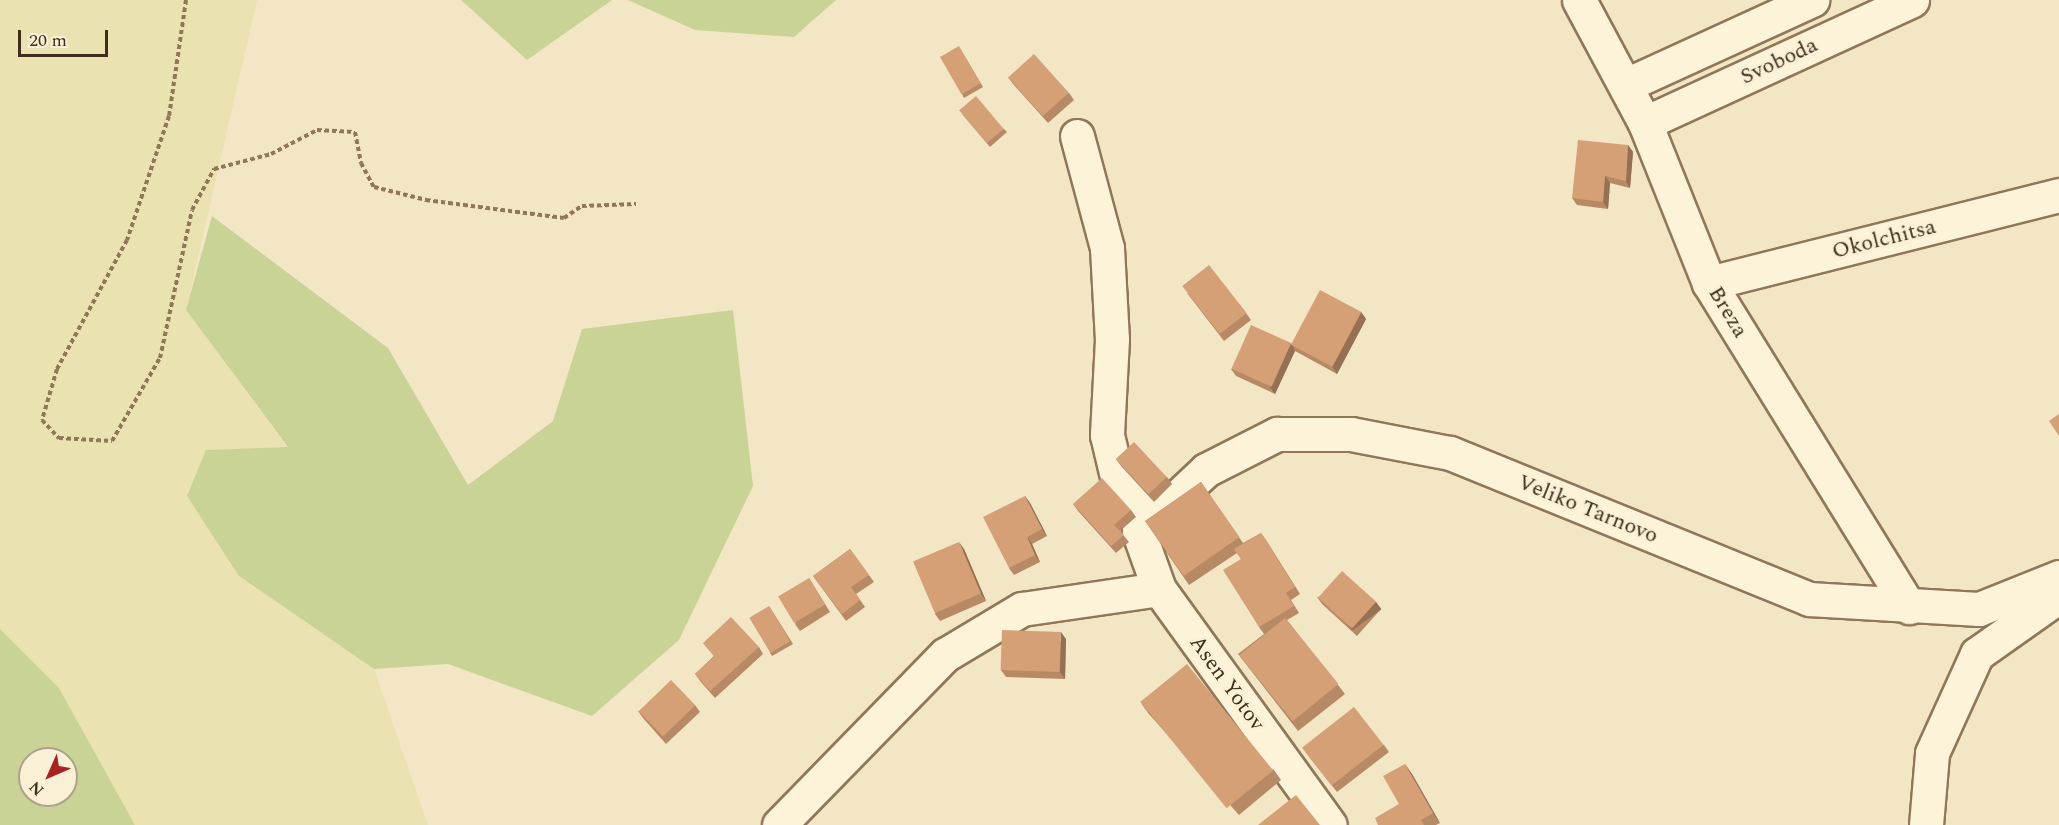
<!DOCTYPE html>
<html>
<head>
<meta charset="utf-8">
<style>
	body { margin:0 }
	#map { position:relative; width:2059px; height:825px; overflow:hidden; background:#f3e6c4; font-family:Spectral,serif }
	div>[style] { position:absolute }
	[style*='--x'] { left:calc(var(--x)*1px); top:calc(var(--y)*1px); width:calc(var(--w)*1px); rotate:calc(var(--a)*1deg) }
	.farmland>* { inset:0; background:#eae2b1 }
	.green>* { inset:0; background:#cad396 }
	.path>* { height:4px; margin-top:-2px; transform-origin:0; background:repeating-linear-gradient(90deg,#907758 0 4.5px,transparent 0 7.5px) }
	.roads { filter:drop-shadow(2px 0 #907758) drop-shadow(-2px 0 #907758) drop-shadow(0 2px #907758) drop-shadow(0 -2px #907758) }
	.street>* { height:33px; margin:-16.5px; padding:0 16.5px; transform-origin:16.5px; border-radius:16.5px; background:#fcf3d9 }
	.wall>* { inset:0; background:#b78a65 }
	.shaded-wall>* { inset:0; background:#957053; transform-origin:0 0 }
	.building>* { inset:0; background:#d5a076; transform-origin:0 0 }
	span { translate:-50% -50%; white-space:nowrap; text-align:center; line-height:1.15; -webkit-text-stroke:5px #f9f0d5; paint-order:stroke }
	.street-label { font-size:22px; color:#3f2e1e }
	.north { position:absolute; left:18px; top:747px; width:60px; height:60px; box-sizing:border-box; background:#f9f0d5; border:2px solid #afa28c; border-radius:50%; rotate:225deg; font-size:16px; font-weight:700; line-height:24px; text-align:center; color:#3f2e1e }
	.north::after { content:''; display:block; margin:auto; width:21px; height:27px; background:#a62321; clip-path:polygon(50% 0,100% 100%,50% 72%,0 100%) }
	.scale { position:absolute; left:18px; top:30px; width:90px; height:27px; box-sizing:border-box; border:3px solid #3f2e1e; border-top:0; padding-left:8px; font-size:18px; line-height:21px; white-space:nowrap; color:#3f2e1e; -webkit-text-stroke:4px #f9f0d5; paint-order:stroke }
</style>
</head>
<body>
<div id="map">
	<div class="farmland">
		<div style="clip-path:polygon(0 0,257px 0,186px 310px,288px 448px,206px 450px,239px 576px,374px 669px,428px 825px,135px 825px,59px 688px,0 629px)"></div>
	</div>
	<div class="green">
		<div style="clip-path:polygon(461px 0,612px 0,527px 60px)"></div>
		<div style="clip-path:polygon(628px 0,836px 0,794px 37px,695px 30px)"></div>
		<div style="clip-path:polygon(212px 216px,388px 348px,468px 485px,553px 421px,582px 329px,733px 310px,753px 486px,679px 640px,592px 716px,448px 664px,374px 669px,239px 576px,187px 496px,206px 450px,288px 447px,186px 310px)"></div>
		<div style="clip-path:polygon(evenodd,0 629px,59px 688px,135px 825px,0 825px,0 629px,30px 759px,66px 759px,66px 795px,30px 795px,30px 759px)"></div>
	</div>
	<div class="path">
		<div style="--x:186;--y:0;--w:117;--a:98.3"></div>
		<div style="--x:169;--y:116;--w:131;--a:108.7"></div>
		<div style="--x:127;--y:240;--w:147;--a:118.5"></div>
		<div style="--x:57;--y:369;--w:53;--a:106.4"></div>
		<div style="--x:42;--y:420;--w:25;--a:47"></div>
		<div style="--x:59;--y:438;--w:53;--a:3.2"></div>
		<div style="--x:112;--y:441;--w:96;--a:-60"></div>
		<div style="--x:160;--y:358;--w:151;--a:-77.8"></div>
		<div style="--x:192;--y:210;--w:47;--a:-61.8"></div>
		<div style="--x:214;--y:169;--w:59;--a:-14.7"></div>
		<div style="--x:271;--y:154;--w:52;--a:-27.6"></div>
		<div style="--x:317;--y:130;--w:38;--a:3"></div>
		<div style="--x:355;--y:132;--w:32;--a:79"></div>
		<div style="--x:361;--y:163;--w:27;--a:62"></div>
		<div style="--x:374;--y:187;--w:54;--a:14"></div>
		<div style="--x:426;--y:200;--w:139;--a:7.4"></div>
		<div style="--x:564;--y:218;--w:22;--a:-34"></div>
		<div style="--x:582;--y:206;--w:54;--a:-2.1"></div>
	</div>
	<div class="roads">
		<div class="street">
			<div style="--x:1579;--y:0;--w:140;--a:61.8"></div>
			<div style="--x:1645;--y:123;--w:172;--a:68.2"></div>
			<div style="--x:1709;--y:283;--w:381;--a:58.3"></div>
			<div style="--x:1626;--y:85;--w:205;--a:-24.6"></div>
			<div style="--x:1645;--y:123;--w:294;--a:-24.7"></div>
			<div style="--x:1077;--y:136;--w:116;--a:75"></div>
			<div style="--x:1107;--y:248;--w:91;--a:86.9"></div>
			<div style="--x:1112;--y:339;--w:96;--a:93"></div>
			<div style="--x:1107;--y:435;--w:47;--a:76.6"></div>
			<div style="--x:1118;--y:481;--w:37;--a:54"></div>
			<div style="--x:1140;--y:511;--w:22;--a:93"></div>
			<div style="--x:1139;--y:533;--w:59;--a:70.3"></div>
			<div style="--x:1159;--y:589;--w:291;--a:54.1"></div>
			<div style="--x:1709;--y:283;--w:361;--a:-14.1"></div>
			<div style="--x:1139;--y:533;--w:92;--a:-43.2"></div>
			<div style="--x:1206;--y:470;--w:80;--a:-26.9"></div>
			<div style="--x:1277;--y:434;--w:74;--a:0"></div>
			<div style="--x:1351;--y:434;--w:101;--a:10.9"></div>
			<div style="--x:1450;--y:453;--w:388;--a:22.1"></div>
			<div style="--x:1809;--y:599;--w:170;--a:3.4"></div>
			<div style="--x:1979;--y:609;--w:86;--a:-21.8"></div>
			<div style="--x:779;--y:825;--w:238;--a:-45.7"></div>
			<div style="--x:945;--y:655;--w:90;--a:-30.9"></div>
			<div style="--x:1022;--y:609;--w:138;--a:-8.3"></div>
			<div style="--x:1926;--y:825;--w:72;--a:-85.2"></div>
			<div style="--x:1932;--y:753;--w:109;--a:-65.6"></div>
			<div style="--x:1977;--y:654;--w:100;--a:-35.3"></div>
		</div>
	</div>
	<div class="wall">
		<div style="clip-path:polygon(961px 50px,983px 87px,964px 98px,962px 94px)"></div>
		<div style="clip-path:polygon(1008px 77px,1069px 93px,1074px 100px,1048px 123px,1013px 84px)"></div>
		<div style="clip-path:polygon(962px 114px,1004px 129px,1007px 132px,990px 147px)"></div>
		<div style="clip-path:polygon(1628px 145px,1633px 152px,1630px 188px,1610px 183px,1608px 209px,1577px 205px,1572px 198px)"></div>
		<div style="clip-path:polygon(1187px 293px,1246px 313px,1251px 320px,1224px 341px)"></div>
		<div style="clip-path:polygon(1361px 312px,1366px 319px,1337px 374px,1295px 351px,1275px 394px,1236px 376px,1231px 369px,1291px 344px)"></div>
		<div style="clip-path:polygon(1116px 459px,1167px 477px,1172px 484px,1154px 502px,1121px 466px)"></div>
		<div style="clip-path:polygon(1201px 482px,1243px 543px,1261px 533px,1266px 540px,1300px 594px,1291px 600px,1299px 613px,1287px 620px,1345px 694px,1298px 731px,1238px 654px,1264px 634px,1259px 627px,1241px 559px,1237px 553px,1189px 585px,1145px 521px)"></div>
		<div style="clip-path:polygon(1025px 496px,1030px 503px,1047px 536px,1032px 544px,1040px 562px,1014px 575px,1009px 568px)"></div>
		<div style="clip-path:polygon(1073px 504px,1131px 510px,1136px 517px,1120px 531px,1129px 542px,1116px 553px,1078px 511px)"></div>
		<div style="clip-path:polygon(850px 549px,874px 582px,856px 594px,865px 607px,846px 621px,813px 576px)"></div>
		<div style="clip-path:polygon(964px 549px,986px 601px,940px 621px,935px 614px)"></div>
		<div style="clip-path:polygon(809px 578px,830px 612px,800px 631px,795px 624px)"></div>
		<div style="clip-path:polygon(1317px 597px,1376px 602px,1381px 609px,1357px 636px,1322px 604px)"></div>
		<div style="clip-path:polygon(769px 606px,793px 644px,772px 656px,770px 653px)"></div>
		<div style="clip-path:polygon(1066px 639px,1065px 679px,1006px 677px,1001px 670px)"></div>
		<div style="clip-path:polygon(703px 643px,759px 647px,763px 654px,715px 698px,700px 681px,695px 674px,714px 656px)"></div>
		<div style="clip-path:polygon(1141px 703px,1274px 770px,1281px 780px,1239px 815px,1148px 713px)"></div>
		<div style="clip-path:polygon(695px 705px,700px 712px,666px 744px,643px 718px,638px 711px)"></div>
		<div style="clip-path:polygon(1384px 745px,1389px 752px,1337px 792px,1307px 754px)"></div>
		<div style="clip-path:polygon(1405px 764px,1412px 774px,1440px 823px,1436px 825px,1378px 825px,1399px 804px)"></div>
	</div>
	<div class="shaded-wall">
		<div style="clip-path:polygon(1628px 145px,1633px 152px,1630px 188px,1626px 181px)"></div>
		<div style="clip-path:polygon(1605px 176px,1610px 183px,1608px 209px,1603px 202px)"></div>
		<div style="clip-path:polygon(1361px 312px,1366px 319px,1337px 374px,1332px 366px)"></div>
		<div style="clip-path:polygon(1291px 343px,1295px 351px,1275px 394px,1270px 387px)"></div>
		<div style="clip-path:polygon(1025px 496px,1030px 503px,1047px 536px,1042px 529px)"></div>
		<div style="clip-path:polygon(1027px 537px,1032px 544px,1040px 562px,1035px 555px)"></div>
		<div style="clip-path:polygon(959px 542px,964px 549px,986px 601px,981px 594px)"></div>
		<div style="left:1376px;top:602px;width:9px;height:36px;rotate:54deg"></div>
		<div style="clip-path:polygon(1061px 632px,1066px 639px,1065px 679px,1060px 672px)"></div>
		<div style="clip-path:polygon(1405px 764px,1412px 774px,1440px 823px,1433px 813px)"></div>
	</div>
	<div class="building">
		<div style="left:959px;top:46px;width:43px;height:22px;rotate:60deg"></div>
		<div style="left:1034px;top:54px;width:52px;height:35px;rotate:48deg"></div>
		<div style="left:976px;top:96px;width:43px;height:22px;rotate:50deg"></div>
		<div style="clip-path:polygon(1578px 140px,1628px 145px,1626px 181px,1605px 176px,1603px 202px,1572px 198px)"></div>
		<div style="left:1209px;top:265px;width:61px;height:34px;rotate:52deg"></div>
		<div style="left:1320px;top:290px;width:47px;height:62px;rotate:28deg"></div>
		<div style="left:1251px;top:325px;width:44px;height:48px;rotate:24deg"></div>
		<div style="clip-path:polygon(2059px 414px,2059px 436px,2049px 421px)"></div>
		<div style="left:1134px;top:442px;width:48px;height:25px;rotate:47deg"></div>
		<div style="clip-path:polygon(1102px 478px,1131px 510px,1114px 525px,1124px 535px,1111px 546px,1073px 504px)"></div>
		<div style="left:1201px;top:482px;width:67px;height:68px;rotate:55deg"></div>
		<div style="clip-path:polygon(1025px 496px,1042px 529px,1027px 537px,1035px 555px,1009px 568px,983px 517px)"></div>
		<div style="clip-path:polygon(1261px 533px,1295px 587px,1286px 593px,1294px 606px,1259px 627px,1223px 570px,1241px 559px,1234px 549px)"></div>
		<div style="left:959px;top:542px;width:56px;height:50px;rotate:67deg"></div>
		<div style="clip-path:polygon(850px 549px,869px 575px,851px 587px,860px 600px,842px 614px,813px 576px)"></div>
		<div style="left:1342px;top:571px;width:46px;height:36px;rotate:42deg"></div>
		<div style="left:809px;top:578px;width:31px;height:36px;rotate:59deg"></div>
		<div style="left:769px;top:606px;width:41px;height:23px;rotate:59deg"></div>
		<div style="clip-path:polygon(731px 617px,759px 647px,710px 691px,695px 674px,714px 656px,703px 643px)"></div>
		<div style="left:1285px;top:618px;width:85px;height:59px;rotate:51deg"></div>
		<div style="left:1002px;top:630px;width:59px;height:40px;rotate:2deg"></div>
		<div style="left:1187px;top:664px;width:137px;height:60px;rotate:51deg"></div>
		<div style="left:671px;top:680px;width:35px;height:45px;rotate:46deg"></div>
		<div style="left:1354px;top:707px;width:48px;height:66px;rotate:52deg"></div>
		<div style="clip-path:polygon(1405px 764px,1433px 813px,1421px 820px,1424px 825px,1378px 825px,1375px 818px,1399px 804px,1383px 776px)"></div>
		<div style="clip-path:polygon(1296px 795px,1320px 825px,1258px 825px)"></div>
	</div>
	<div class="street-label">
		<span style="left:1779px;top:61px;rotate:-25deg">Svoboda</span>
		<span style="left:1884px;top:239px;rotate:-14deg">Okolchitsa</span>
		<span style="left:1728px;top:312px;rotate:59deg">Breza</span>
		<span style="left:1588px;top:509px;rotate:22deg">Veliko Tarnovo</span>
		<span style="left:1227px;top:683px;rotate:54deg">Asen Yotov</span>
	</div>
	<div class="north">N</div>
	<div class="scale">20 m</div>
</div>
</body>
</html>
